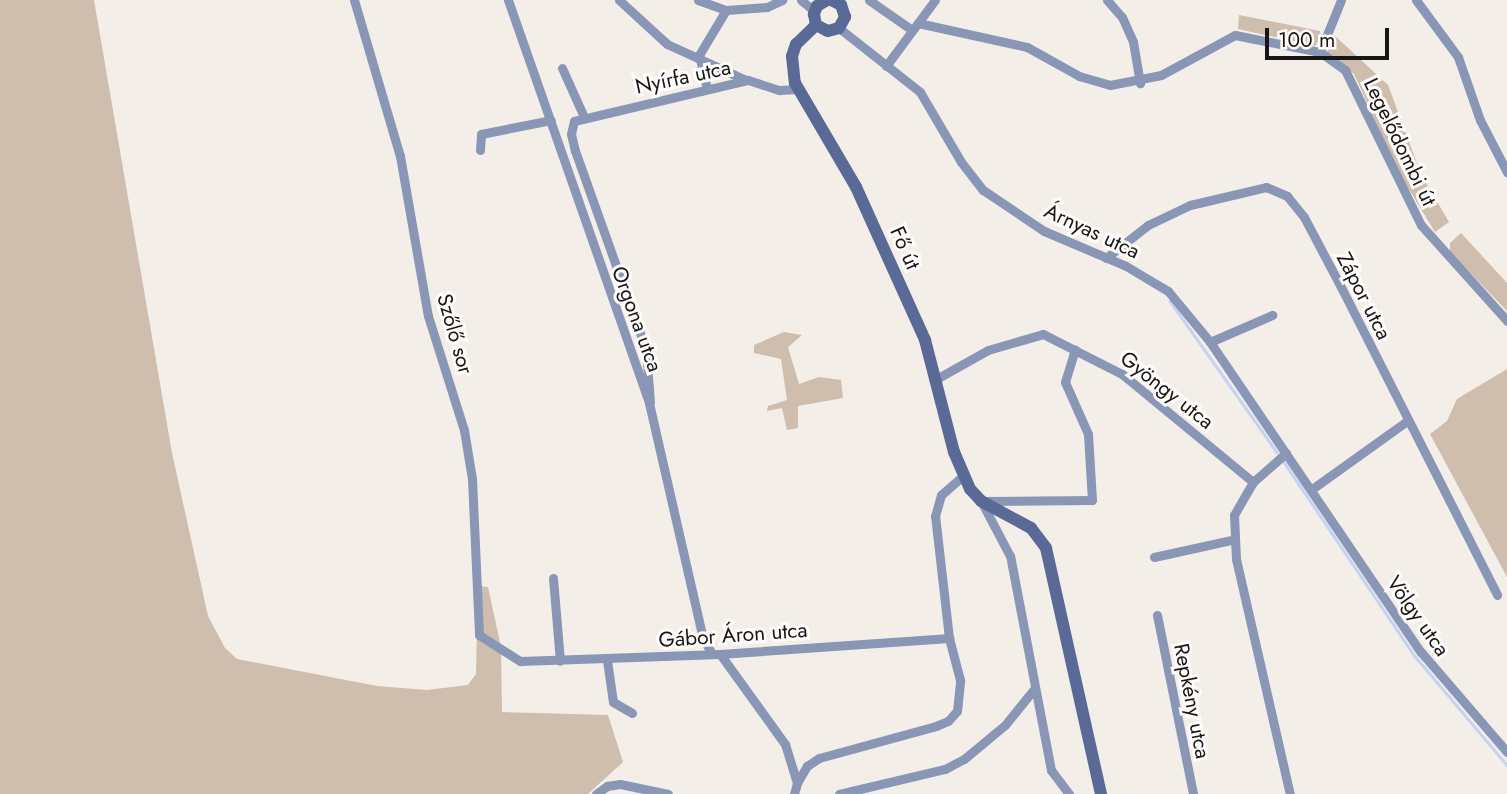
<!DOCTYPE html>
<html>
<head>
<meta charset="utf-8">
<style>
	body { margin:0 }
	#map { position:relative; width:1507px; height:794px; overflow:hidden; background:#f4eee9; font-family:Jost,sans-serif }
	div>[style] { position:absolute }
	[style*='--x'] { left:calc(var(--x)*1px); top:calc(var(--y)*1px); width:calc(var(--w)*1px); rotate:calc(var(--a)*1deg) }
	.green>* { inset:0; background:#cfbdad }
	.stream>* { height:2.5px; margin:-1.25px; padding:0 1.25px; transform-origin:1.25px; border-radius:1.25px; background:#c5d2f3 }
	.minor>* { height:9px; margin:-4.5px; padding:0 4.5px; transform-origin:4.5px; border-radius:4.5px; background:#8996b5 }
	.secondary>* { height:12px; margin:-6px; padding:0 6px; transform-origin:6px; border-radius:6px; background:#5a6a97 }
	span { translate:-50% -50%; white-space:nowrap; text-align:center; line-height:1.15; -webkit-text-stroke:6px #fefcfa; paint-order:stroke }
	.street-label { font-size:21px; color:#181614 }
	.scale { position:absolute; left:1265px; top:28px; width:124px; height:32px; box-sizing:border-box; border:4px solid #181614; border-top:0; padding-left:9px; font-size:21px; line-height:24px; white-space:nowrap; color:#181614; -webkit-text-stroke:5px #fefcfa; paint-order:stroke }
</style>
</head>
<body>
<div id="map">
	<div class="green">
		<div style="clip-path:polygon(0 0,94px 0,172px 453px,208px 616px,225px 648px,237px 659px,377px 686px,427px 690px,468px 685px,476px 674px,478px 586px,488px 587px,501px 647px,502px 712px,608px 715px,623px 762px,588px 794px,0 794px)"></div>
		<div style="clip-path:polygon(1239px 15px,1320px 31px,1321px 37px,1315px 46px,1238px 29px)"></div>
		<div style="clip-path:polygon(1334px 35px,1388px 85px,1421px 174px,1449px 222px,1435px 232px,1399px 173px,1354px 74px,1327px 52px)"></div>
		<div style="clip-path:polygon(1461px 233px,1507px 283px,1507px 311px,1450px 252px,1450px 243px)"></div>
		<div style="clip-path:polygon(784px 332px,802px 335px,788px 347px,799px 384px,819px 377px,841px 380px,843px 398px,798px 406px,798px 428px,787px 430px,782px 408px,767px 411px,768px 406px,787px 400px,781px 359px,754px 353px,754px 345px)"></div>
		<div style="clip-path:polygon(1507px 369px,1507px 577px,1430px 434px,1447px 421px,1457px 399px)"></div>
	</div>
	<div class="stream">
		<div style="--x:1170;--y:301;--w:185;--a:54.7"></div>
		<div style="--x:1284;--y:462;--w:234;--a:56"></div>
		<div style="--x:1415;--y:656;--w:143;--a:49.8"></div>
	</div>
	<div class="minor">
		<div style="--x:354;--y:0;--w:163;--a:73.6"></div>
		<div style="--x:400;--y:156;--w:162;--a:80.1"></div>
		<div style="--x:428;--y:316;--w:120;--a:72.5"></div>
		<div style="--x:464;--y:430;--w:50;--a:80.7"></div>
		<div style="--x:472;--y:479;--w:156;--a:87.4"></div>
		<div style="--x:479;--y:635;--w:49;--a:32.4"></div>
		<div style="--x:520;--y:661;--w:200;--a:-2"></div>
		<div style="--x:720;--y:654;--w:230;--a:-4"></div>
		<div style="--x:508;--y:0;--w:427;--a:70.7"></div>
		<div style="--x:649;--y:403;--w:241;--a:77.1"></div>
		<div style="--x:703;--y:638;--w:18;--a:61"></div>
		<div style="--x:619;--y:0;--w:65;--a:42.5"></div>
		<div style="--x:667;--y:44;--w:87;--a:24.5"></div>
		<div style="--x:698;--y:0;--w:30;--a:20"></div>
		<div style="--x:726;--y:10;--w:41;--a:-4.2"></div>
		<div style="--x:767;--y:7;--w:17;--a:-25"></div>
		<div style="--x:801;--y:0;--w:17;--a:40"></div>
		<div style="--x:869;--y:0;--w:52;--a:34.9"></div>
		<div style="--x:1107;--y:0;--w:23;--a:49"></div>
		<div style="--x:1122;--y:17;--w:27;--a:66"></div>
		<div style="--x:1133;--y:42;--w:42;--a:80.3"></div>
		<div style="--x:1416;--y:0;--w:71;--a:53.6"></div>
		<div style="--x:1458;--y:57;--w:67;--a:70.8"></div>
		<div style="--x:1480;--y:120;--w:59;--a:62.6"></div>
		<div style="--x:918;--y:23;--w:112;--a:12.4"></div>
		<div style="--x:1027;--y:47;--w:60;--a:29.1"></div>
		<div style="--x:1079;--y:76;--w:32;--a:16"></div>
		<div style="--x:1110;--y:85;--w:52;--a:-11.1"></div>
		<div style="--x:1161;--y:75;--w:84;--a:-28.4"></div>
		<div style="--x:1235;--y:35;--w:87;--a:11.3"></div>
		<div style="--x:1320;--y:52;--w:31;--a:36"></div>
		<div style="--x:1345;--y:70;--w:173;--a:63.9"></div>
		<div style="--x:1421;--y:225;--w:129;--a:48.1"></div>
		<div style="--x:839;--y:28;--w:103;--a:38.3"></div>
		<div style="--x:920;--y:92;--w:81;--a:59.6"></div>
		<div style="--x:961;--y:162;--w:36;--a:52"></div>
		<div style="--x:983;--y:190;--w:73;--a:33.9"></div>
		<div style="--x:1044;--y:231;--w:89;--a:23.1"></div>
		<div style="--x:1126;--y:266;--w:49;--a:30.8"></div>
		<div style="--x:1168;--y:291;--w:66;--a:50.5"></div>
		<div style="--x:1210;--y:342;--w:375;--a:55.8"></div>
		<div style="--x:1421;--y:652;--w:132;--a:49.3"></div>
		<div style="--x:1320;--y:52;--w:56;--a:-68"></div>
		<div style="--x:886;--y:66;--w:82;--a:-53.4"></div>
		<div style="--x:562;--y:68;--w:54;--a:65.8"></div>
		<div style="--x:707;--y:89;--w:35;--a:-103"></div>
		<div style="--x:699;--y:55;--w:52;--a:-59"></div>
		<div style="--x:480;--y:150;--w:16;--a:-86"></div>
		<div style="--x:481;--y:134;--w:71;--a:-11.3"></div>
		<div style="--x:1106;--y:258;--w:53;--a:-38.2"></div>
		<div style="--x:1148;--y:225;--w:47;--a:-25.5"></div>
		<div style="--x:1190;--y:205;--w:78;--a:-13.3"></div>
		<div style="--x:1266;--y:187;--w:23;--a:23"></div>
		<div style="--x:1287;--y:196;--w:27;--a:51"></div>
		<div style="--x:1304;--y:217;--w:81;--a:62.2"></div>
		<div style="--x:1342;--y:289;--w:343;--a:63.1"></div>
		<div style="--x:1210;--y:342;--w:68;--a:-23.5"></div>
		<div style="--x:938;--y:378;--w:57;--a:-29.2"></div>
		<div style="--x:988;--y:350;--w:57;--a:-16.2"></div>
		<div style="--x:1043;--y:334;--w:89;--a:26.9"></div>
		<div style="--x:1122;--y:374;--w:170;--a:39.5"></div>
		<div style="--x:650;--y:402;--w:52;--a:-94.4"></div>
		<div style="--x:646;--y:350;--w:211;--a:-109.6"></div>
		<div style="--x:575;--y:151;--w:17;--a:-103"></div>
		<div style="--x:571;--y:134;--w:13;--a:-77"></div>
		<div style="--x:574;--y:121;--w:179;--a:-13.3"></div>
		<div style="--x:748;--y:80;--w:33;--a:18"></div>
		<div style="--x:779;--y:90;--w:19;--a:-3"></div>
		<div style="--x:1286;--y:453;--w:44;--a:138.7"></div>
		<div style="--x:1253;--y:482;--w:38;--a:120"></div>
		<div style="--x:1234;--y:515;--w:44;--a:87.4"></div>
		<div style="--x:1236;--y:559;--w:241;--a:77.1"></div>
		<div style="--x:1312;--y:489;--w:117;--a:-35.6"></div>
		<div style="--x:1154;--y:557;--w:83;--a:-12.5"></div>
		<div style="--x:553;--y:578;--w:83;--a:85.2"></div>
		<div style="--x:1157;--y:615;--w:183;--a:78.6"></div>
		<div style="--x:720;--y:654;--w:111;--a:54.2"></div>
		<div style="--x:785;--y:744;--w:41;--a:72.9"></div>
		<div style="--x:797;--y:783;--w:11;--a:105"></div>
		<div style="--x:607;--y:660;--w:42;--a:81.9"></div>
		<div style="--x:613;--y:702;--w:22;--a:30"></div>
		<div style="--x:797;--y:783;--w:20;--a:-60"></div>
		<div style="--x:807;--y:766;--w:14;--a:-34"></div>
		<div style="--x:819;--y:758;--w:121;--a:-15.3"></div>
		<div style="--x:936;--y:726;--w:13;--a:-23"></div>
		<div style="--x:948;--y:721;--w:13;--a:-48"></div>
		<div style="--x:957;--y:711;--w:31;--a:-84"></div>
		<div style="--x:960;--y:680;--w:43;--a:-104.7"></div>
		<div style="--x:949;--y:638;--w:123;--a:-96.5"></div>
		<div style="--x:935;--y:516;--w:22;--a:-74"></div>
		<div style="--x:941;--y:495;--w:29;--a:-41"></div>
		<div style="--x:596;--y:794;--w:14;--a:-36"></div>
		<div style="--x:607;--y:786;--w:13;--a:-9"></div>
		<div style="--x:620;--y:784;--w:49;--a:11.8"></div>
		<div style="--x:839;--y:794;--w:109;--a:-13.3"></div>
		<div style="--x:945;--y:769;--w:21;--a:-28"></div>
		<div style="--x:964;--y:759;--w:53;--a:-39.7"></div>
		<div style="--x:1005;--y:725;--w:46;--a:-51.1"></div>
		<div style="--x:1069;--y:794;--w:30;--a:-127"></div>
		<div style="--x:1051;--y:770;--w:218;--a:-100.8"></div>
		<div style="--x:1010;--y:556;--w:62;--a:-117.8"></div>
		<div style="--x:981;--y:501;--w:111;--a:-0.5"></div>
		<div style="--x:1092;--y:500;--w:66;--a:-93.5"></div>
		<div style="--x:1088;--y:434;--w:57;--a:-113.9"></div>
		<div style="--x:1065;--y:382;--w:34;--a:-73"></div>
	</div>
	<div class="secondary">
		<div style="--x:827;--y:0;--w:12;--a:149"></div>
		<div style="--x:817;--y:6;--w:9;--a:111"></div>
		<div style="--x:814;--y:14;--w:11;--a:80"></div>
		<div style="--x:816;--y:25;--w:13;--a:27"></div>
		<div style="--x:828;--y:31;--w:11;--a:-15"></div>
		<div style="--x:839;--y:28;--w:13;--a:-61"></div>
		<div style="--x:845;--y:17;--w:13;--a:-108"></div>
		<div style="--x:841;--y:5;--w:11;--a:-153"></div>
		<div style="--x:816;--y:25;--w:28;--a:136"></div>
		<div style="--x:796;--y:44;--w:13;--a:108"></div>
		<div style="--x:792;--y:56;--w:27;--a:84"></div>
		<div style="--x:795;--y:83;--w:121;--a:59.6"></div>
		<div style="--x:856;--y:187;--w:168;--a:65.7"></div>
		<div style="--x:925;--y:340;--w:116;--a:75.5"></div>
		<div style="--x:954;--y:452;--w:40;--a:66.6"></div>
		<div style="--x:970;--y:489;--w:16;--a:47"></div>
		<div style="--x:981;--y:501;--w:57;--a:28.4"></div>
		<div style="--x:1031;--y:528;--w:25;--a:53"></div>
		<div style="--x:1046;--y:548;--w:252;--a:77.4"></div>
	</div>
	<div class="street-label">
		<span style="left:683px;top:77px;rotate:-12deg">Nyírfa utca</span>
		<span style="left:1400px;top:142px;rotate:64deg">Legelődombi út</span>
		<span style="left:1092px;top:231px;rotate:25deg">Árnyas utca</span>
		<span style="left:905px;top:248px;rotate:66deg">Fő út</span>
		<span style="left:1364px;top:296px;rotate:63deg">Zápor utca</span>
		<span style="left:637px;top:319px;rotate:70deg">Orgona utca</span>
		<span style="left:455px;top:334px;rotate:74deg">Szőlő sor</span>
		<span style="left:1167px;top:390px;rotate:38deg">Gyöngy utca</span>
		<span style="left:1418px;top:616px;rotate:55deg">Völgy utca</span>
		<span style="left:733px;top:635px;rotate:-4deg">Gábor Áron utca</span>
		<span style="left:1192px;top:701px;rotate:79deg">Repkény utca</span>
	</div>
	<div class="scale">100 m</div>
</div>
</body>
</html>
